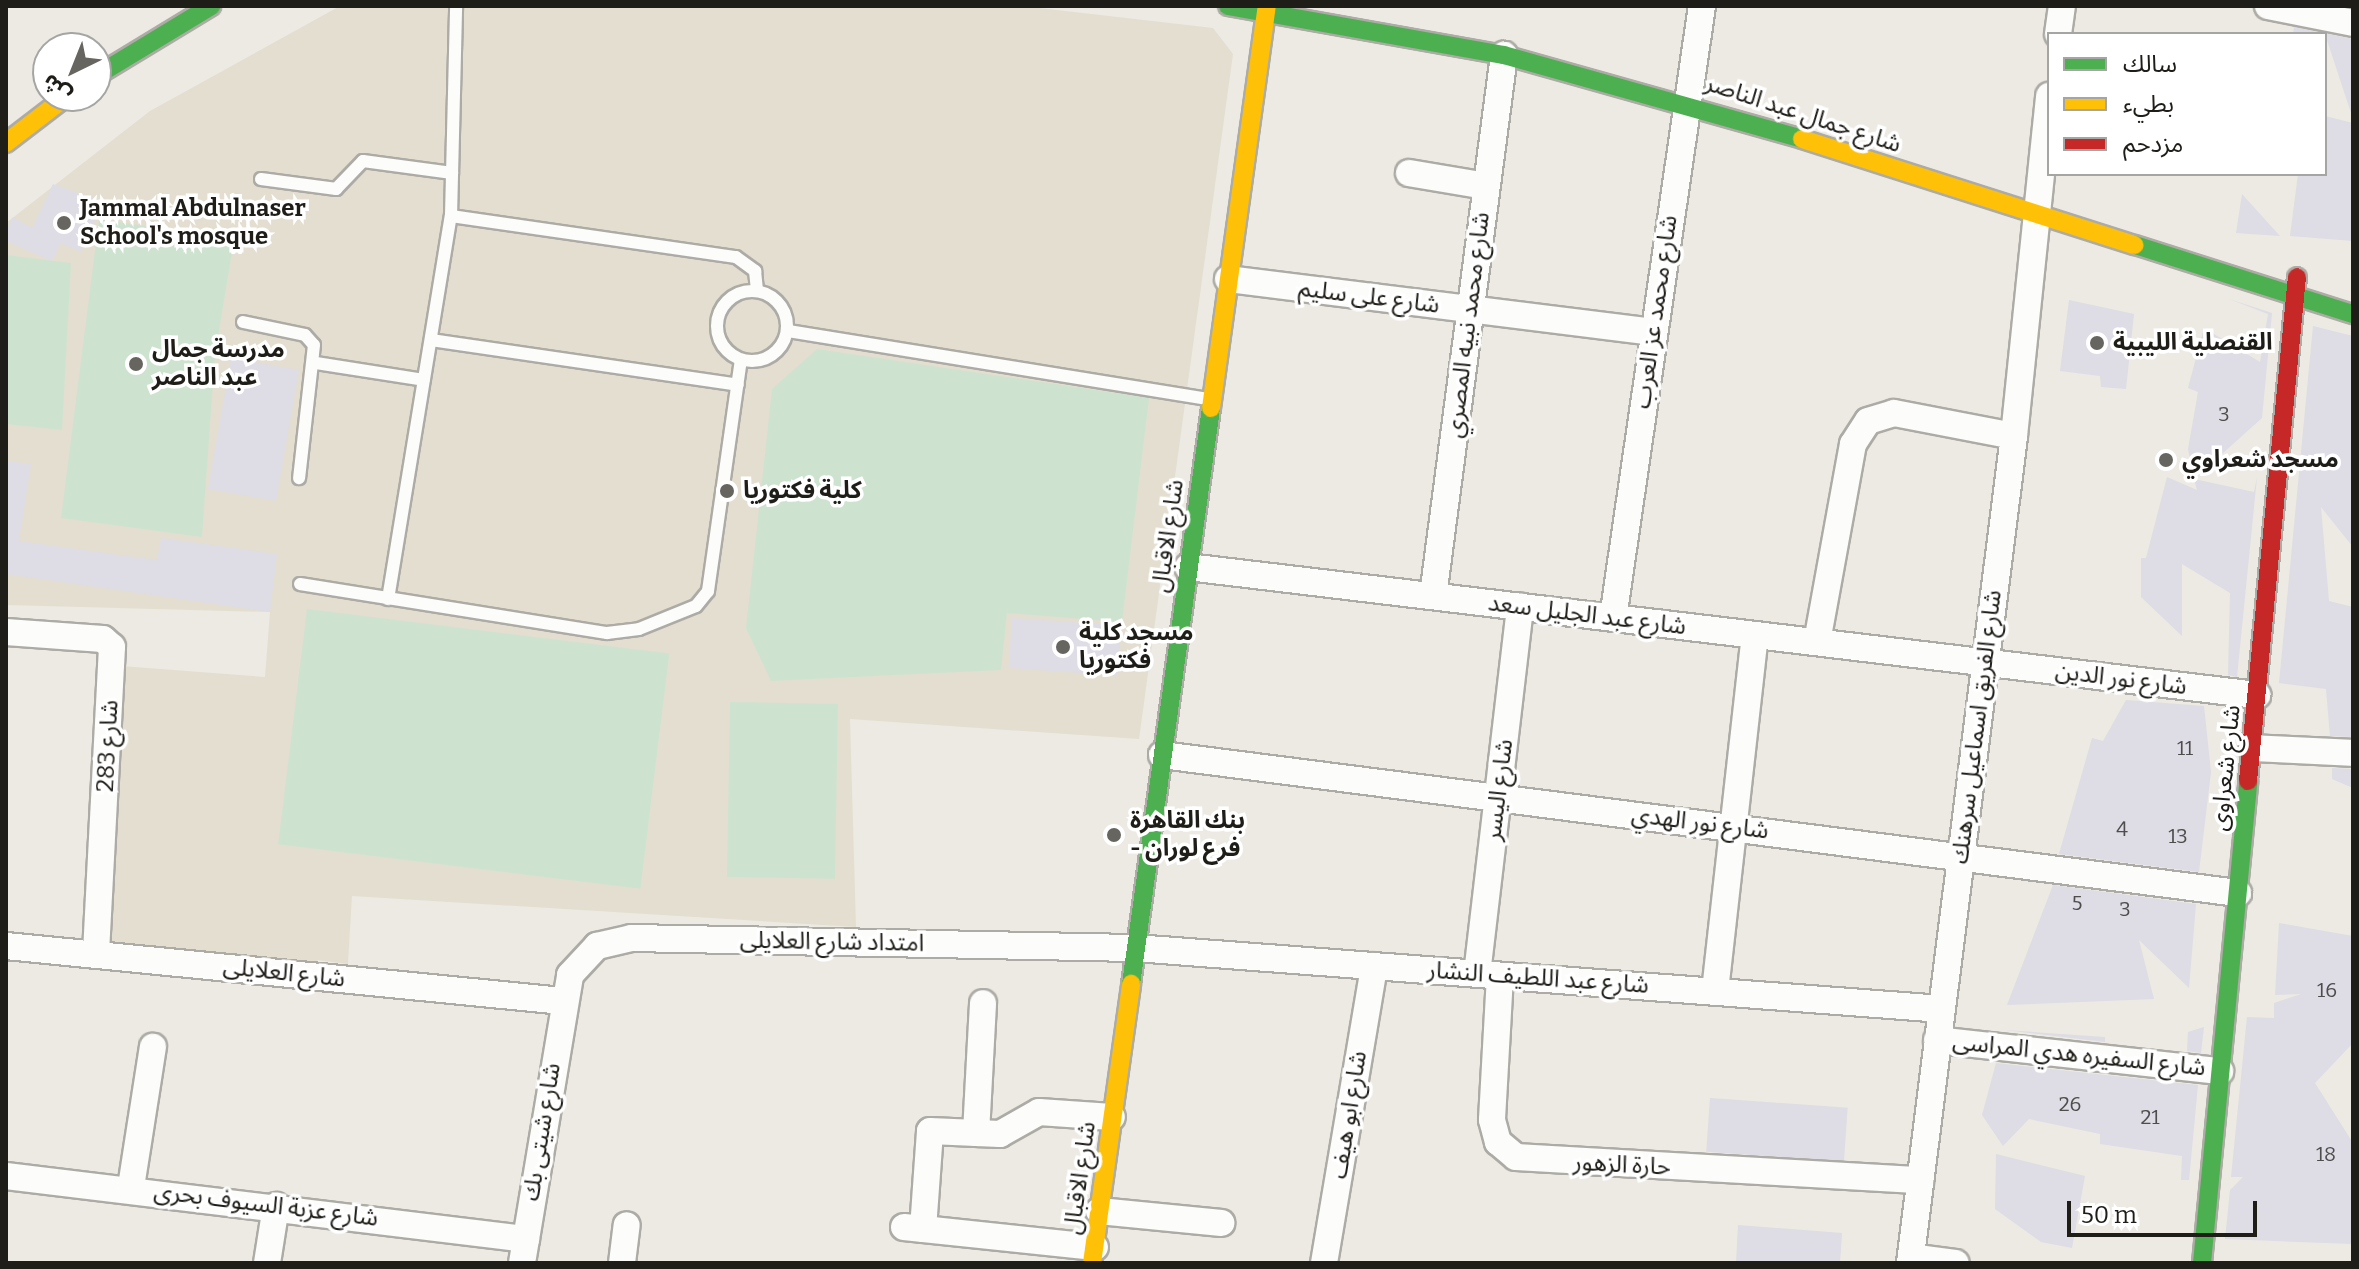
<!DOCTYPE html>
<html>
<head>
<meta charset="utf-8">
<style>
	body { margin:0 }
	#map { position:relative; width:2359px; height:1269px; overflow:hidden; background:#eceae3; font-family:Bitter,"Noto Sans Arabic",serif }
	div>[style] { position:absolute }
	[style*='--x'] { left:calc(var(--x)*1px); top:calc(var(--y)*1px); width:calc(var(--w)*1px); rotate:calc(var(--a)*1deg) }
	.built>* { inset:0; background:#e3ded0 }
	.green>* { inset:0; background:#cee3cf; transform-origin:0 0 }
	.building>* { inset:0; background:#dedce4; transform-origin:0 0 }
	.roads { filter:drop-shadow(2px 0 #adaba5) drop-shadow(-2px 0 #adaba5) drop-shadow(0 2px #adaba5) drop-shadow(0 -2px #adaba5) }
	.lane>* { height:12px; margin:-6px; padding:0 6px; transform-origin:6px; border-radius:6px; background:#fcfcfb }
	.lane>.ring { margin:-6px; padding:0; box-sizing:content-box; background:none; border:12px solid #fcfcfb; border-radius:50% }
	.street>* { height:26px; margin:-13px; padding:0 13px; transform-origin:13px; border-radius:13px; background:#fcfcfb }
	.fast>* { height:18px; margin:-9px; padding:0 9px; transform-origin:9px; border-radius:9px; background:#4caf50 }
	.slow>* { height:18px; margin:-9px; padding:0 9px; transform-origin:9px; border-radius:9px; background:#ffc107 }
	.jam>* { height:18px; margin:-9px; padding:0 9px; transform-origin:9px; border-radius:9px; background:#c62828 }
	.dots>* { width:22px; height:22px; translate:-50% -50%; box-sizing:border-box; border:4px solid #fff; border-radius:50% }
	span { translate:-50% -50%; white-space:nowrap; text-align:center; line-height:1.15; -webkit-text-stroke:7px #fff; paint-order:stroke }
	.number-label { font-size:20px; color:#4e4d4b }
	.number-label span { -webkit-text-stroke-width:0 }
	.street-label { font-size:24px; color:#1e1d18 }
	.poi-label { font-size:24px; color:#1e1d18; font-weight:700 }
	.left { translate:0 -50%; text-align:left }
	.frame { position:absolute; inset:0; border:8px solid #1e1d18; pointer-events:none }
	.legend { position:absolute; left:2047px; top:32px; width:280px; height:144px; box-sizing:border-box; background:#fff; border:2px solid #a5a5a3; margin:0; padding:10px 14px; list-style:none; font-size:24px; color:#1e1d18 }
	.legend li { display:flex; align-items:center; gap:16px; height:40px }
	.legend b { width:40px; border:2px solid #a5a5a3 }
	.north { position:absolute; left:32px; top:32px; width:80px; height:80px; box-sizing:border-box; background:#fff; border:2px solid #a5a5a3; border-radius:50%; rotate:223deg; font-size:22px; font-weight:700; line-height:32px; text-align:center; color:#1e1d18 }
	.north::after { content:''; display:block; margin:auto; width:28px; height:36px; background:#66655f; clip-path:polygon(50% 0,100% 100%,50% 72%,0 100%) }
	.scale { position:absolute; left:2067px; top:1201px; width:190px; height:36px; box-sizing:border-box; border:4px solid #1e1d18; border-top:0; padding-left:10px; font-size:24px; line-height:28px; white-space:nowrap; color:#1e1d18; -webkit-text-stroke:6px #fff; paint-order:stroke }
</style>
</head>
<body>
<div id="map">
	<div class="built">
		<div style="clip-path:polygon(340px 6px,1022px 6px,1213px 28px,1233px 54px,1139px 739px,850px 719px,856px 927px,352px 896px,348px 964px,317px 960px,316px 967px,104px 949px,121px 666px,265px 677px,270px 612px,6px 605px,6px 223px,150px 111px)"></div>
	</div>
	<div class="green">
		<div style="clip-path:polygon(99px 219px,234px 240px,215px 355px,202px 537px,61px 518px)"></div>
		<div style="clip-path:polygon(6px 255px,71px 263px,62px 430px,6px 424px)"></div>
		<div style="clip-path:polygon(817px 349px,1149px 398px,1122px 622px,1007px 613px,1001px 670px,771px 681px,746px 628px,772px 389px)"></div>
		<div style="left:307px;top:609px;width:365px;height:237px;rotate:7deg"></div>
		<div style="left:730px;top:702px;width:108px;height:175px;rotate:1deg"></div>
	</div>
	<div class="building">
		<div style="clip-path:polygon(2294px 27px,2353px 39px,2353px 119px,2325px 34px,2293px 34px)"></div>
		<div style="clip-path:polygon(2325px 116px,2353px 123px,2353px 241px,2290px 236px,2298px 174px,2325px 174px)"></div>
		<div style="clip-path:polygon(53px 184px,103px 202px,81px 252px,61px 243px,52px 261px,6px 241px,6px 230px,13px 217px,32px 228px)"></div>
		<div style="clip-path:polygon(2242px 194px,2280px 236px,2236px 233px)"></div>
		<div style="clip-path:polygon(2229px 299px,2272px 313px,2262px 418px,2194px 479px,2188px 449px,2198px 392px,2188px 388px,2204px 328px,2260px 362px,2268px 314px)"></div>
		<div style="clip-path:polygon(2069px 300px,2134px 314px,2126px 389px,2101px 387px,2100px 376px,2060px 371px)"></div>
		<div style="clip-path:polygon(2313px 326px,2353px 336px,2353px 547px,2321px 507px,2329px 601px,2353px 607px,2353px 737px,2330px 736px,2326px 689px,2279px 683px)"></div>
		<div style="left:231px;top:358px;width:69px;height:133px;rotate:10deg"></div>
		<div style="clip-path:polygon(6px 461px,31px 464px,19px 541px,157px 560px,161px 538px,277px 554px,270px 612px,6px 574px)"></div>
		<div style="clip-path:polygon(2167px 477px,2197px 490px,2194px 479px,2254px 492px,2257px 477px,2237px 677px,2228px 675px,2230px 593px,2182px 564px,2182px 636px,2141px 597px,2141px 558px,2146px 558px)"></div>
		<div style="left:1012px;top:618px;width:109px;height:50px;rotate:4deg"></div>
		<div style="clip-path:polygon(2126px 700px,2204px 706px,2211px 772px,2199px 872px,2059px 854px,2092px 738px,2103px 741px)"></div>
		<div style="clip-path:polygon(2332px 768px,2353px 769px,2353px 788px,2332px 779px)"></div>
		<div style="clip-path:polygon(2053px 885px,2196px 904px,2189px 988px,2139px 940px,2154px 999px,2007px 1005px)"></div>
		<div style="clip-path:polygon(2279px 923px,2353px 936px,2353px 1043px,2315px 1083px,2353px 1143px,2353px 1244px,2225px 1239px,2230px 1190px,2243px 1177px,2231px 1177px,2247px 1017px,2274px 1018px,2274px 1003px,2301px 994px,2275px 995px)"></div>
		<div style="clip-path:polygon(2204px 1027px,2201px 1053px,2187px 1051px,2188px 1032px)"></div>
		<div style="clip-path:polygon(2005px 1030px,2105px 1037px,2105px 1042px)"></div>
		<div style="clip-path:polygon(1996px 1063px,2198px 1085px,2189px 1180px,2181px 1180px,2182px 1156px,2100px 1144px,2100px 1134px,2029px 1119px,2003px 1146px,1982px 1115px)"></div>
		<div style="left:1710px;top:1098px;width:138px;height:54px;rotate:4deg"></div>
		<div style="clip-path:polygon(1996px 1154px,2085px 1176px,2072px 1248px,2041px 1242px,1995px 1209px)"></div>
		<div style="clip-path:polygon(1738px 1225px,1842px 1233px,1840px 1263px,1736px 1263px)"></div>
	</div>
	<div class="roads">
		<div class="lane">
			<div style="--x:261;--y:179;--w:76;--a:7.6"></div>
			<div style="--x:336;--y:189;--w:39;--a:-46"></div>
			<div style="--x:363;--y:161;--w:90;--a:7.7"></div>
			<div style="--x:451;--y:216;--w:288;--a:8.2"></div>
			<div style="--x:736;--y:257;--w:24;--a:36"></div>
			<div style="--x:755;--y:271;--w:20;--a:84"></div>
			<div class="ring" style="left:717px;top:291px;width:58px;height:58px"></div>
			<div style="--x:243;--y:322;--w:63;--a:11.8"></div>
			<div style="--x:305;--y:335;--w:13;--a:48"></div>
			<div style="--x:314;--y:345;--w:134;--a:96.4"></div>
			<div style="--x:788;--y:331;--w:424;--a:9.2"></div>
			<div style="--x:431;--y:340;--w:310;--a:8.3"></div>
			<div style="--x:316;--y:363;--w:109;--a:8.9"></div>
			<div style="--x:300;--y:584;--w:311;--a:9.1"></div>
			<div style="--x:607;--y:633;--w:32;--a:-7"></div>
			<div style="--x:639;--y:629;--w:61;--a:-22"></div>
			<div style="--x:696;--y:606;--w:19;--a:-51"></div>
			<div style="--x:708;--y:591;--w:233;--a:-81.9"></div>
			<div style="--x:388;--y:599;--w:388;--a:-80.7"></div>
			<div style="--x:451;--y:216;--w:210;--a:-88.6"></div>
		</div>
		<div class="street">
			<div style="--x:2268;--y:6;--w:87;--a:11.3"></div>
			<div style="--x:2058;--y:34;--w:28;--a:-82"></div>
			<div style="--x:1409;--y:173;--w:78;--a:9.6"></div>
			<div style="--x:1228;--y:279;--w:428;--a:7.1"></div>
			<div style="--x:1188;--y:567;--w:1077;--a:6.83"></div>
			<div style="--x:1433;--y:596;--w:546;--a:-82.52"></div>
			<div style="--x:1613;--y:618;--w:618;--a:-81.73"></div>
			<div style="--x:6;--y:632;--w:97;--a:4.1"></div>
			<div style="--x:103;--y:639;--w:12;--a:42"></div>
			<div style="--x:112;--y:647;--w:308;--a:93"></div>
			<div style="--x:1817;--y:642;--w:201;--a:-79.7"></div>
			<div style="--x:1853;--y:444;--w:27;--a:-57"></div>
			<div style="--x:1868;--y:421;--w:27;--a:-17"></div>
			<div style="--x:1894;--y:413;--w:122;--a:10.9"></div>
			<div style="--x:2252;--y:748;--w:101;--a:2.8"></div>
			<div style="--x:1162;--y:755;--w:1085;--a:7.31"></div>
			<div style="--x:6;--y:946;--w:560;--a:5.64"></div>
			<div style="--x:1477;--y:974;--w:370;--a:-83.3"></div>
			<div style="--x:1500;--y:976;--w:144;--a:93.2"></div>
			<div style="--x:1492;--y:1120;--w:23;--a:75"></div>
			<div style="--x:1498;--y:1142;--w:23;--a:40"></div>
			<div style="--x:1516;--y:1157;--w:405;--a:3.3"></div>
			<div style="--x:1715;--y:991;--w:358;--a:-83.6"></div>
			<div style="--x:1937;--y:1040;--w:285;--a:6.3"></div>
			<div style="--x:976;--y:1133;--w:130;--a:-86.9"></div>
			<div style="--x:6;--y:1176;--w:524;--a:6.91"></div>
			<div style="--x:131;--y:1187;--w:142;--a:-81.1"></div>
			<div style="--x:1099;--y:1211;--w:123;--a:5.6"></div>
			<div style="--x:904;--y:1227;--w:192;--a:6"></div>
			<div style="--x:923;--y:1229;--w:98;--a:-85.9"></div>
			<div style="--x:930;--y:1131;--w:70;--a:2.5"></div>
			<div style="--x:1000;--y:1134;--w:45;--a:-29.4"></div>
			<div style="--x:1039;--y:1112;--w:73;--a:3.9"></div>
			<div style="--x:1911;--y:1257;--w:45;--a:7.6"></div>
			<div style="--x:267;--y:1263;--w:58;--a:-81"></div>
			<div style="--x:522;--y:1263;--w:292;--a:-80.5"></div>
			<div style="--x:570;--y:975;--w:40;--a:-47"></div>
			<div style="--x:597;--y:946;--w:35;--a:-13"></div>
			<div style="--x:631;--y:938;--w:504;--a:1.14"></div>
			<div style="--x:1135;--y:948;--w:809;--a:4.32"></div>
			<div style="--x:622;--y:1263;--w:38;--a:-83"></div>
			<div style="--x:1324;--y:1263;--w:301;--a:-80.4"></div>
			<div style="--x:1910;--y:1263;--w:834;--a:-82.83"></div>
			<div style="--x:2014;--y:436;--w:342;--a:-84.1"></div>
		</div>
		<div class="fast">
			<div style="--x:1228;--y:6;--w:280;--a:10.1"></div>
			<div style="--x:1504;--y:55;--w:310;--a:15.7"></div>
			<div style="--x:96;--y:76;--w:135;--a:-31.3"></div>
			<div style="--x:2135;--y:245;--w:229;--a:17.6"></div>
			<div style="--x:1131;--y:984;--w:582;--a:-82.09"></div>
			<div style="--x:2202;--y:1263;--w:484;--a:-84.5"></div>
		</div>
		<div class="slow">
			<div style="--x:1802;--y:139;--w:349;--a:17.7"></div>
			<div style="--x:6;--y:143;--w:77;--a:-37.6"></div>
			<div style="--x:1211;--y:408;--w:406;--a:-82.1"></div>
			<div style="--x:1092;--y:1263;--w:282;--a:-82"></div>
		</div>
		<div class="jam">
			<div style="--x:2248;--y:781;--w:506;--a:-84.45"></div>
		</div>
	</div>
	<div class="dots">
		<div style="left:64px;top:223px;background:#66655f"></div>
		<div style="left:2097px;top:343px;background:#66655f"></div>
		<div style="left:136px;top:364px;background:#66655f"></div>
		<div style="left:2166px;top:460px;background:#66655f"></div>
		<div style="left:727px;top:491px;background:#66655f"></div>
		<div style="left:1063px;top:647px;background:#66655f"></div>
		<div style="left:1114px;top:835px;background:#66655f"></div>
	</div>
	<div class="number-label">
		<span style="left:2224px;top:414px">3</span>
		<span style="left:2185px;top:748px">11</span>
		<span style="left:2122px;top:829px">4</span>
		<span style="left:2178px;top:836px">13</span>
		<span style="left:2077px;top:903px">5</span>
		<span style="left:2125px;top:909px">3</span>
		<span style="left:2327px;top:990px">16</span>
		<span style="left:2070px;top:1104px">26</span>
		<span style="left:2150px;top:1117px">21</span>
		<span style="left:2326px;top:1154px">18</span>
	</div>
	<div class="street-label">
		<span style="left:1803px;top:114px;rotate:18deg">شارع جمال عبد الناصر</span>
		<span style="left:1369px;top:297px;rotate:7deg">شارع على سليم</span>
		<span style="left:1656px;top:312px;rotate:-82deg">شارع محمد عز العرب</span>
		<span style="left:1468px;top:325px;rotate:-83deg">شارع محمد نبيه المصري</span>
		<span style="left:1168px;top:536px;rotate:-82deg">شارع الاقبال</span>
		<span style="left:1587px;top:615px;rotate:7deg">شارع عبد الجليل سعد</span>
		<span style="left:2121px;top:679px;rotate:7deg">شارع نور الدين</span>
		<span style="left:1977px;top:727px;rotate:-83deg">شارع الفريق اسماعيل سرهنك</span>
		<span style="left:108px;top:746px;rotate:-87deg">شارع 283</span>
		<span style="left:2226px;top:768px;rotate:-84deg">شارع شعراوى</span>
		<span style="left:1499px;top:790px;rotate:-83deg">شارع اليسر</span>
		<span style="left:1700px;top:823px;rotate:7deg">شارع نور الهدي</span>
		<span style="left:832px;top:942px;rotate:1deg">امتداد شارع العلايلى</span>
		<span style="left:284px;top:973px;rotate:6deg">شارع العلايلى</span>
		<span style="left:1538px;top:978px;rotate:4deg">شارع عبد اللطيف النشار</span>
		<span style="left:2079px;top:1055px;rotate:6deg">شارع السفيره هدي المراسى</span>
		<span style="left:1349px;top:1115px;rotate:-81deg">شارع ابو هيف</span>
		<span style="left:542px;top:1132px;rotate:-81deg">شارع شيتى بك</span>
		<span style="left:1622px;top:1165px;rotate:3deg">حارة الزهور</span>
		<span style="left:1080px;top:1178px;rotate:-82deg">شارع الاقبال</span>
		<span style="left:266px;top:1205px;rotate:7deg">شارع عزبة السيوف بحرى</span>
	</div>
	<div class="poi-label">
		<span class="left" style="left:80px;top:223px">Jammal Abdulnaser<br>School's mosque</span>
		<span class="left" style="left:2113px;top:343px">القنصلية الليبية</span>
		<span class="left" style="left:152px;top:364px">مدرسة جمال<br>عبد الناصر</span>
		<span class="left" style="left:2182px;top:460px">مسجد شعراوي</span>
		<span class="left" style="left:743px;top:491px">كلية فكتوريا</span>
		<span class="left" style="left:1079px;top:647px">مسجد كلية<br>فكتوريا</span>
		<span class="left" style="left:1130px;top:835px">بنك القاهرة<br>- فرع لوران</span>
	</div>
	<div class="frame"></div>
	<ul class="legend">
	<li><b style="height:10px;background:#4caf50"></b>سالك</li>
	<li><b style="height:10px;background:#ffc107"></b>بطيء</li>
	<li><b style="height:10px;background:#c62828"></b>مزدحم</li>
	</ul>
	<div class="north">ش</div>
	<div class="scale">50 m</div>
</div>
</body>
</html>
